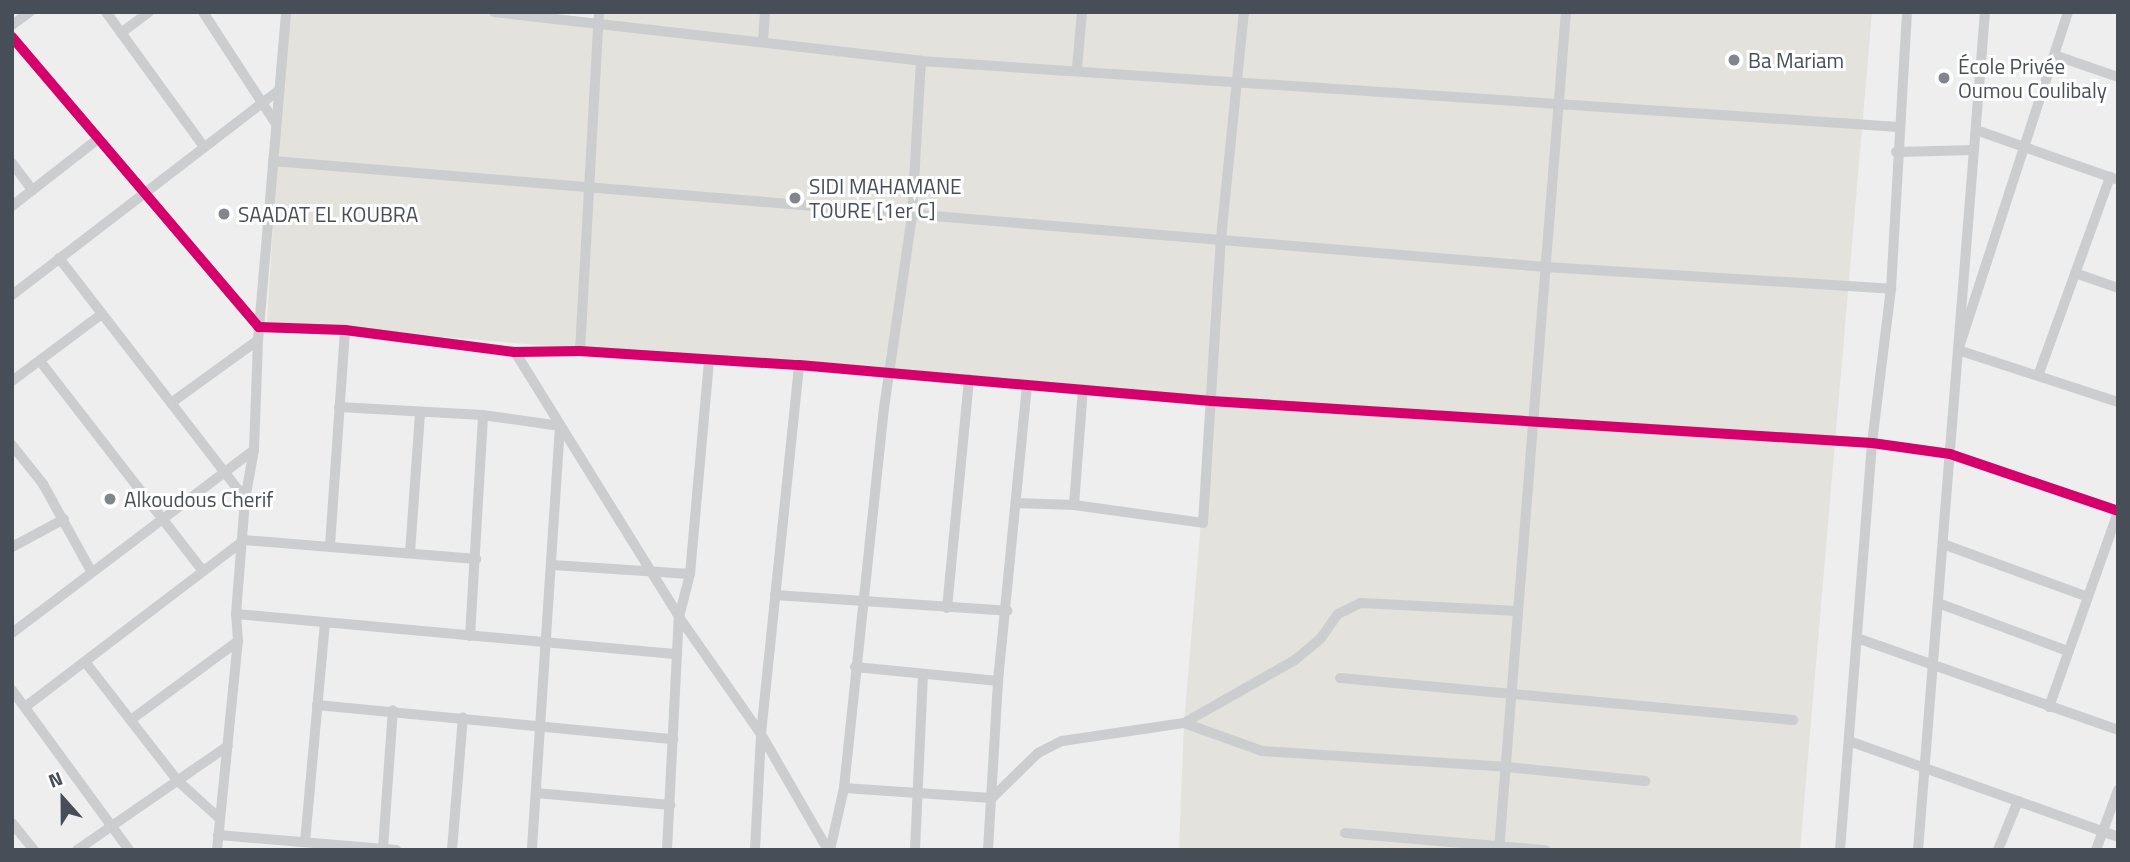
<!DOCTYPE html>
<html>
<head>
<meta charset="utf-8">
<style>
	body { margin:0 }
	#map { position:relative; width:2130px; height:862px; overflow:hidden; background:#efeeee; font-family:"Titillium Web",sans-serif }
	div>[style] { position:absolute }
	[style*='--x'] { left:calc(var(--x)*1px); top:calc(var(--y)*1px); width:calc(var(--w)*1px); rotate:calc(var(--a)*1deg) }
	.commercial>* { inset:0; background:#e3e2dc }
	.minor>* { height:10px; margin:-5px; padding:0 5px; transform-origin:5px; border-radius:5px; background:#cbcdcf }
	.cycleway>* { height:10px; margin:-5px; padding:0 5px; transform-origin:5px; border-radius:5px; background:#d6006c }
	.dots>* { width:19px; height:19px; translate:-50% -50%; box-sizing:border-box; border:4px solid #fff; border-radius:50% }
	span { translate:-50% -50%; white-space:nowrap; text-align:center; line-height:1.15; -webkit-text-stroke:6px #fff; paint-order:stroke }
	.poi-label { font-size:21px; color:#484e58 }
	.left { translate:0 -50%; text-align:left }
	.frame { position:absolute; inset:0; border:14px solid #484e58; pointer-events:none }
	.north { position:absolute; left:28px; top:764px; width:70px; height:70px; -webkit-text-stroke:5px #fff; paint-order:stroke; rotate:339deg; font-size:19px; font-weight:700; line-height:28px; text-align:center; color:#484e58 }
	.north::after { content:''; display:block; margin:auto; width:24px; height:32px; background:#484e58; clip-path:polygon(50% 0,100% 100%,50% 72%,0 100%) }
</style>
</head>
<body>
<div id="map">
	<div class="commercial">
		<div style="clip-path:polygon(286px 12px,494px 12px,598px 25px,599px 12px,1872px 12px,1800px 850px,1179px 850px,1184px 723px,1211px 402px,267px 322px)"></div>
	</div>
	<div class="minor">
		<div style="--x:106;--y:12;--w:167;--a:54"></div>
		<div style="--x:203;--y:12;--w:134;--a:56.9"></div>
		<div style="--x:494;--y:12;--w:430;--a:6.5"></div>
		<div style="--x:921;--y:61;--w:979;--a:3.86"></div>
		<div style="--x:2068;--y:12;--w:355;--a:108"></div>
		<div style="--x:1958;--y:350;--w:168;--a:18"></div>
		<div style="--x:12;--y:25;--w:22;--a:-36"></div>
		<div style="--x:121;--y:33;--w:35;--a:-37"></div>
		<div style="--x:12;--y:37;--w:381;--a:49.6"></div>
		<div style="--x:259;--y:327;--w:86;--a:2"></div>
		<div style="--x:345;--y:330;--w:171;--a:7.4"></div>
		<div style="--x:515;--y:352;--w:65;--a:-0.9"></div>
		<div style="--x:580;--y:351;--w:219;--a:3.7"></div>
		<div style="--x:799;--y:365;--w:414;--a:5"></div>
		<div style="--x:1211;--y:401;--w:662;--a:3.64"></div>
		<div style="--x:1872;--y:443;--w:79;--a:8"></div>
		<div style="--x:1950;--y:454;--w:177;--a:18.7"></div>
		<div style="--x:763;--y:41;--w:29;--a:-86"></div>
		<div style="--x:2054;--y:55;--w:68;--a:19"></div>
		<div style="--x:1077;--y:68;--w:56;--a:-84.9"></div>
		<div style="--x:1976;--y:130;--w:151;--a:19.4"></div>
		<div style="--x:1896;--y:152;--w:78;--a:-1.5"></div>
		<div style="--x:273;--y:161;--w:1277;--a:4.76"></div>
		<div style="--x:1546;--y:267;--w:346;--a:3.6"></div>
		<div style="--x:12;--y:163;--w:34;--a:53"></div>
		<div style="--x:12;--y:206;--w:109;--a:-37.9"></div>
		<div style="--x:59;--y:258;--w:304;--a:52.3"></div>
		<div style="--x:2075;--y:273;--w:46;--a:19.2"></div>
		<div style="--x:12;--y:295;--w:337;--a:-37.5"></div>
		<div style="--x:580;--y:351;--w:340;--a:-86.8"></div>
		<div style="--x:515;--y:352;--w:312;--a:58.2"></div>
		<div style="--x:679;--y:617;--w:143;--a:55"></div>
		<div style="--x:761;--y:734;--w:134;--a:60"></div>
		<div style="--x:40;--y:361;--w:264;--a:52.2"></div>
		<div style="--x:2038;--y:376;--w:212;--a:-70.1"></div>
		<div style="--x:12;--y:381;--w:112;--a:-36.7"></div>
		<div style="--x:171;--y:403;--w:107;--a:-35.9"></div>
		<div style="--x:339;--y:407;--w:144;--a:3.2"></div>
		<div style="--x:483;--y:415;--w:78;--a:8.1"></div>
		<div style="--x:560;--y:426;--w:425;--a:93.8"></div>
		<div style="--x:12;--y:445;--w:50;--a:51.5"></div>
		<div style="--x:43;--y:484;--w:99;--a:61.1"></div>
		<div style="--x:1016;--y:503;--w:58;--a:2"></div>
		<div style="--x:1074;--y:505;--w:130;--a:7.9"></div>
		<div style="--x:1203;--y:523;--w:286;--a:-86.4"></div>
		<div style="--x:1221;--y:238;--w:227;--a:-84.2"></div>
		<div style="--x:1074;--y:505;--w:116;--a:-85.6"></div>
		<div style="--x:1943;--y:544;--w:154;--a:20.1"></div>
		<div style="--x:330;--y:545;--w:216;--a:-86"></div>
		<div style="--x:12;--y:547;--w:59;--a:-28.3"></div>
		<div style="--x:410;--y:553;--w:141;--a:-85.9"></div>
		<div style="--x:553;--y:565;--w:137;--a:3.8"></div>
		<div style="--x:775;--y:595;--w:233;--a:3.9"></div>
		<div style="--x:1938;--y:603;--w:139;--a:20.3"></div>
		<div style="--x:947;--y:608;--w:230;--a:-84.5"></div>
		<div style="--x:236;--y:614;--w:443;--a:5.2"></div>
		<div style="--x:12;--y:633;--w:303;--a:-37.1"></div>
		<div style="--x:470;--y:636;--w:221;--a:-86.6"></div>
		<div style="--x:1857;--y:638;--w:277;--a:19.4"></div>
		<div style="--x:86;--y:663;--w:150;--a:52.1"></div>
		<div style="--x:178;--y:781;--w:55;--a:42.1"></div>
		<div style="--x:855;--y:667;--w:144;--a:5.6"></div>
		<div style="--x:1340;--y:678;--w:455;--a:5.3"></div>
		<div style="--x:12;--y:690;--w:198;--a:53.8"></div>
		<div style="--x:317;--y:705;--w:358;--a:5.5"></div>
		<div style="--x:25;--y:707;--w:275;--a:-37.3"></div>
		<div style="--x:244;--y:540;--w:233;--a:4.7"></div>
		<div style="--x:2049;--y:707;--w:207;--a:-70.5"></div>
		<div style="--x:132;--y:719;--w:132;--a:-36.3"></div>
		<div style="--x:1184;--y:723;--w:83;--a:19.7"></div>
		<div style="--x:1262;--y:751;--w:246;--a:3.7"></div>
		<div style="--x:1507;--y:767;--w:139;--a:5.8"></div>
		<div style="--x:1849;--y:741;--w:286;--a:19.6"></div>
		<div style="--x:844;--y:788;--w:148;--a:3.9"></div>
		<div style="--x:992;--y:798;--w:64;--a:-44.4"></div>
		<div style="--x:1038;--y:753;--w:27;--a:-27"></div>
		<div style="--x:1062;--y:741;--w:123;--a:-8.4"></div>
		<div style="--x:1184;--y:723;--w:128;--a:-29.6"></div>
		<div style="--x:1295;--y:660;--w:34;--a:-40"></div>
		<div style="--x:1321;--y:638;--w:29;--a:-55"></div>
		<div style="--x:1338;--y:614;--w:25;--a:-26"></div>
		<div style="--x:1361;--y:603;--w:157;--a:2.9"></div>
		<div style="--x:536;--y:793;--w:135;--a:5.1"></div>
		<div style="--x:12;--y:823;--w:35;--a:51"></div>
		<div style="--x:1345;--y:833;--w:201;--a:4.9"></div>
		<div style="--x:218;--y:835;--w:179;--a:4.8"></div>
		<div style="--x:305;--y:842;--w:219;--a:-84.8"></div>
		<div style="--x:383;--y:848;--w:138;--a:-85.9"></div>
		<div style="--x:77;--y:850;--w:183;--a:-34.6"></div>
		<div style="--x:217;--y:850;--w:210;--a:-84.3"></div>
		<div style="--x:238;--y:641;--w:27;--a:-94"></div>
		<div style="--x:236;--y:614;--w:115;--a:-85.5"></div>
		<div style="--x:245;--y:499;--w:50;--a:-79.6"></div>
		<div style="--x:254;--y:450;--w:110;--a:-87.9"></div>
		<div style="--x:258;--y:340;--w:329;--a:-85.1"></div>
		<div style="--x:452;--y:850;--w:133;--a:-85.3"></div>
		<div style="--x:667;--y:850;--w:233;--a:-87.1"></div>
		<div style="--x:679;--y:617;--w:44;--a:-75.7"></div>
		<div style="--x:690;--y:574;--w:214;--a:-84.9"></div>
		<div style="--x:755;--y:850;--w:116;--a:-87"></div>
		<div style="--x:761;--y:734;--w:371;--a:-84.1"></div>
		<div style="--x:830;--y:850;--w:64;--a:-77.3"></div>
		<div style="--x:844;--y:788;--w:382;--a:-84"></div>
		<div style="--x:884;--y:408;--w:194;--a:-81.7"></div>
		<div style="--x:912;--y:216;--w:155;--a:-86.7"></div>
		<div style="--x:915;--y:850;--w:176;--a:-87.4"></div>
		<div style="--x:988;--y:850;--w:169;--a:-86.6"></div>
		<div style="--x:998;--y:681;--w:298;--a:-84.4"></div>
		<div style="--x:1499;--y:850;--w:841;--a:-85.43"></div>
		<div style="--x:1840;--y:850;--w:408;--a:-85.5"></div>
		<div style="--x:1872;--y:443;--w:155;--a:-83"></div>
		<div style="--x:1891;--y:289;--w:277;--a:-86.7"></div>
		<div style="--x:1918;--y:850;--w:841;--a:-85.43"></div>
		<div style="--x:1998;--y:850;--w:53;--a:-67.8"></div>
		<div style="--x:2096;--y:850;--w:64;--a:-69.9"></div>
	</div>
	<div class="cycleway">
		<div style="--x:12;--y:37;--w:381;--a:49.6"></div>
		<div style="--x:259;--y:327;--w:86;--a:2"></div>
		<div style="--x:345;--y:330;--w:171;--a:7.4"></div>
		<div style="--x:515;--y:352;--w:65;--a:-0.9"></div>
		<div style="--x:580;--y:351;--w:219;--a:3.7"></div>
		<div style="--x:799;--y:365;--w:414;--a:5"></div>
		<div style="--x:1211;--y:401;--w:662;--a:3.64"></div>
		<div style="--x:1872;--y:443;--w:79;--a:8"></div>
		<div style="--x:1950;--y:454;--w:177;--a:18.7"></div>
	</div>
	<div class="dots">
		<div style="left:1734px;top:60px;background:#82868c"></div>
		<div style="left:1944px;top:78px;background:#82868c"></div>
		<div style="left:795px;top:198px;background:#82868c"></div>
		<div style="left:224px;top:214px;background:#82868c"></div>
		<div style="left:110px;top:499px;background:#82868c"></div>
	</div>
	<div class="poi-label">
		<span class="left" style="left:1748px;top:60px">Ba Mariam</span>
		<span class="left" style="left:1958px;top:78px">École Privée<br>Oumou Coulibaly</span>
		<span class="left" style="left:809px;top:198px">SIDI MAHAMANE<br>TOURE [1er C]</span>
		<span class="left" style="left:238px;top:214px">SAADAT EL KOUBRA</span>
		<span class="left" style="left:124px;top:499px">Alkoudous Cherif</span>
	</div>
	<div class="frame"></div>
	<div class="north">N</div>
</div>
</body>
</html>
